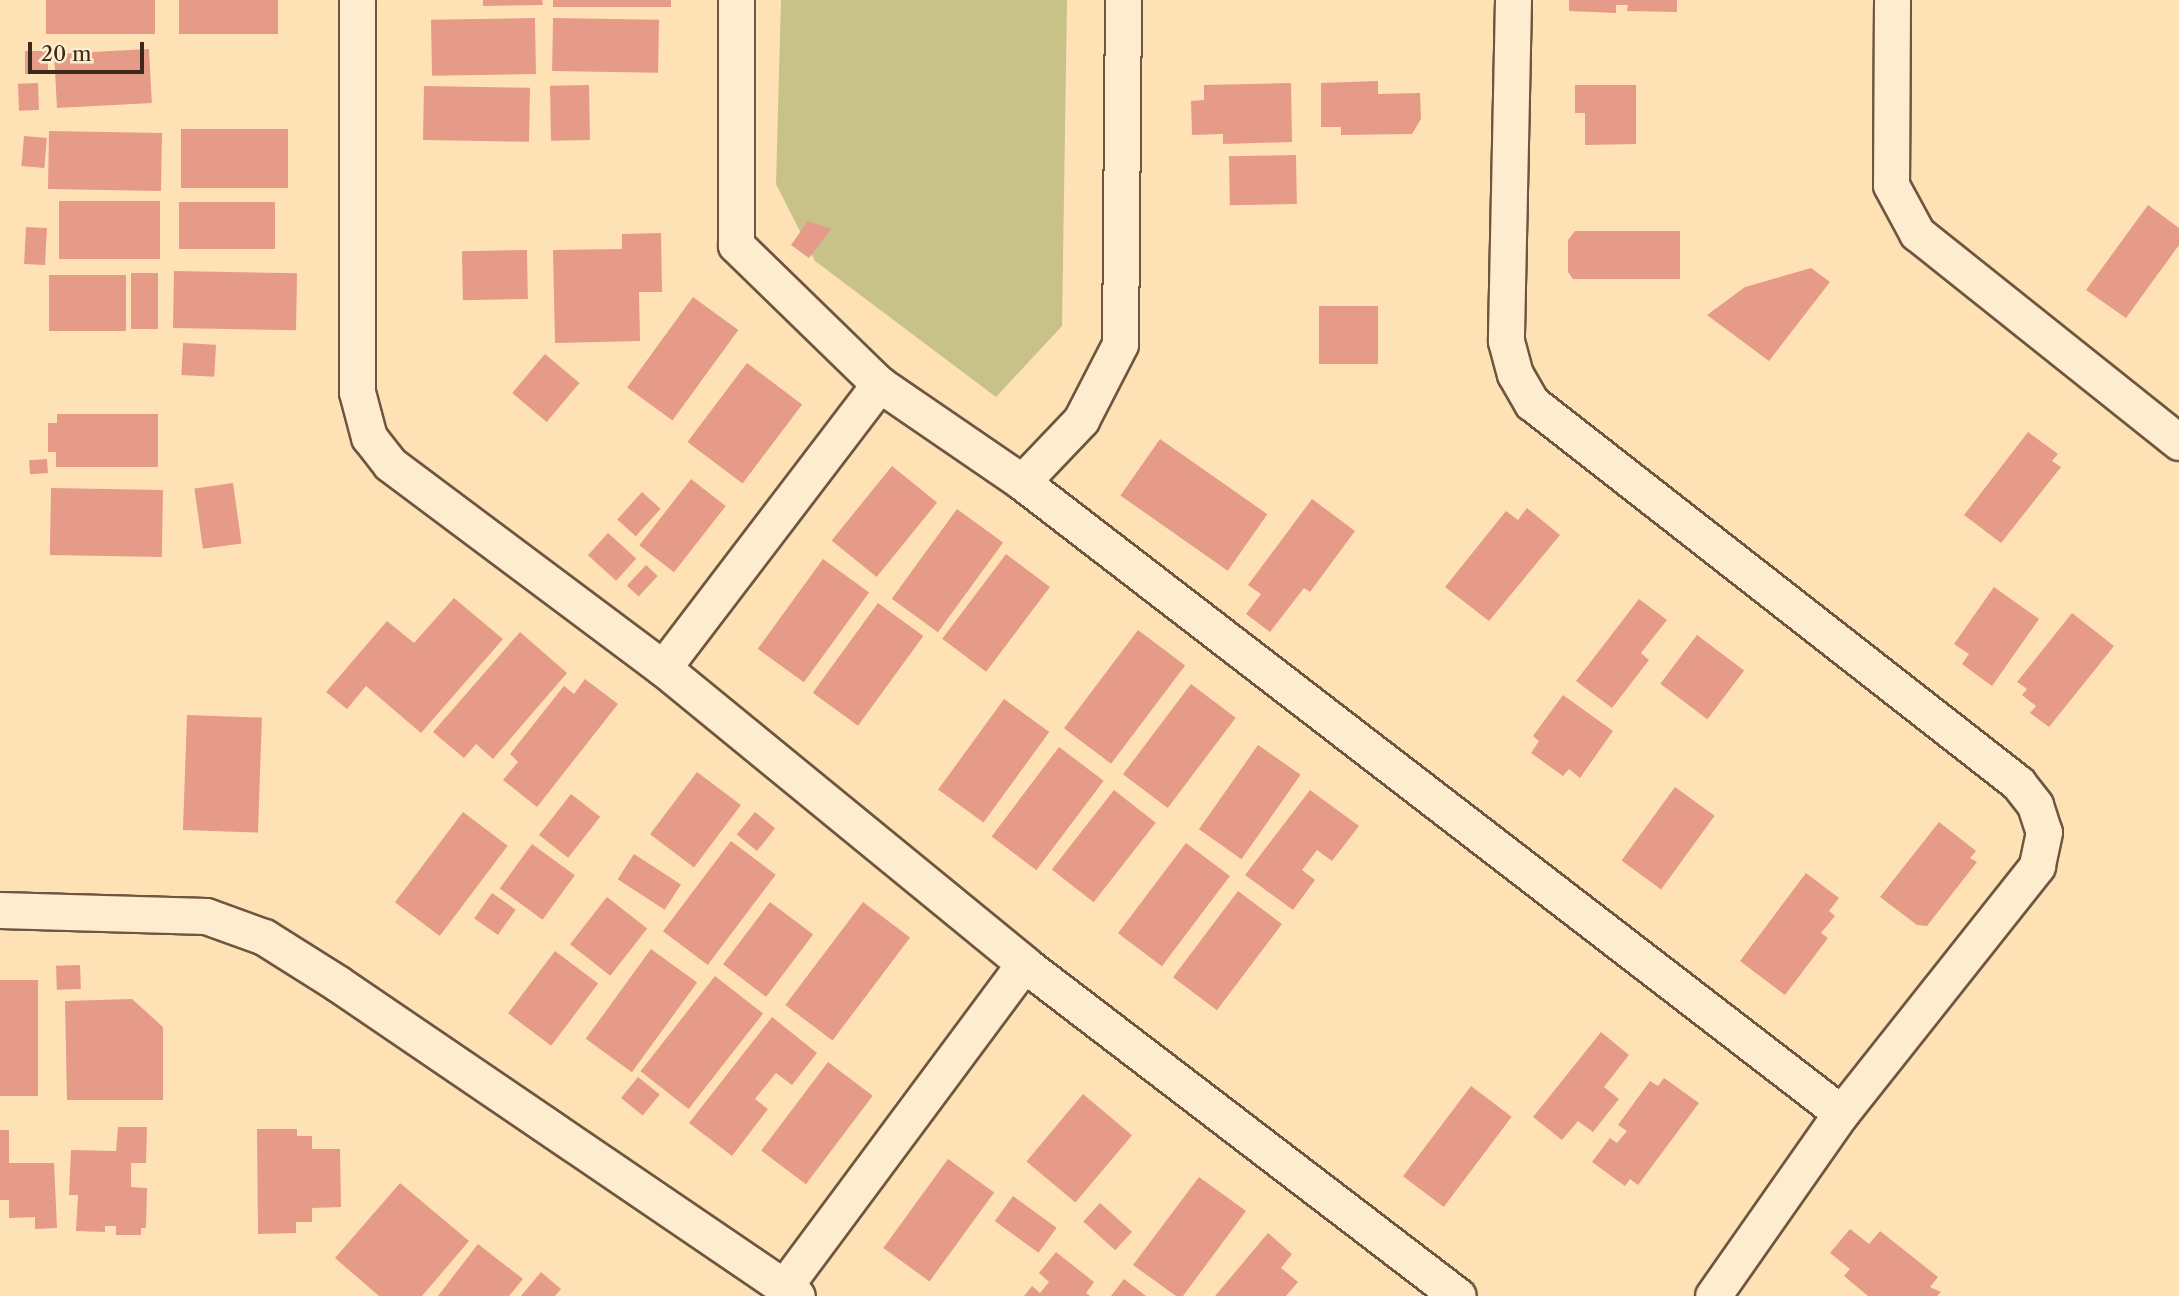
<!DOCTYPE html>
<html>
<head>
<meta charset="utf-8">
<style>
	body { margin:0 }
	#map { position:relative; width:2179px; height:1296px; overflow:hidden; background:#fee2b5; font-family:"Libre Caslon Text",serif }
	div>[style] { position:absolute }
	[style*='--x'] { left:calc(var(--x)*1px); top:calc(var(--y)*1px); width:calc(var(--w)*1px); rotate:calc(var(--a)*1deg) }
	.green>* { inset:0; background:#c8c188 }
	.building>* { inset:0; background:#e69a88; transform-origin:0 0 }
	.roads { filter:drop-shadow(2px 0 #6e5640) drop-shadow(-2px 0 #6e5640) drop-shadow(0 2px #6e5640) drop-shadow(0 -2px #6e5640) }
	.minor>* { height:35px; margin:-17.5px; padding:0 17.5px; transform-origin:17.5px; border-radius:17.5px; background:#feeccf }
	span { translate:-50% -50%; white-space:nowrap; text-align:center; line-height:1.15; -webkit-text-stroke:7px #feeccf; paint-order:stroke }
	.scale { position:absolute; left:28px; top:42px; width:116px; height:32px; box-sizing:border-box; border:4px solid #3e2819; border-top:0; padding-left:9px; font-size:21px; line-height:24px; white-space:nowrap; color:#3e2819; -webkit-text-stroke:5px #feeccf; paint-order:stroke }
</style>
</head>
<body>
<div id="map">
	<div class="green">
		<div style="clip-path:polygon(781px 0,1067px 0,1062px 326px,996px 397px,815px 261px,776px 184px)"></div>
	</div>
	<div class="building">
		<div style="left:46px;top:0;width:109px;height:34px"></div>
		<div style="left:179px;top:0;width:99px;height:34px"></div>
		<div style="clip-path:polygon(483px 0,542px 0,543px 5px,483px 6px)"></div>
		<div style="left:553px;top:0;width:118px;height:7px"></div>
		<div style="clip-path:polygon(1569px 0,1677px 0,1677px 12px,1627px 11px,1628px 5px,1616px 5px,1616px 13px,1569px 11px)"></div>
		<div style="left:535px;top:18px;width:56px;height:104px;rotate:89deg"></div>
		<div style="left:553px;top:18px;width:106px;height:53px;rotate:1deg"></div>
		<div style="left:149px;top:49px;width:54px;height:95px;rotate:87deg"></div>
		<div style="left:25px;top:51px;width:23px;height:23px"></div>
		<div style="clip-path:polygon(1378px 81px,1378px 94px,1420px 93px,1421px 119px,1412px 134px,1341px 135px,1341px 127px,1321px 127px,1321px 83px)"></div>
		<div style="left:38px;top:83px;width:27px;height:20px;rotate:88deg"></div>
		<div style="clip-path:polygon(1291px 83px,1292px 142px,1223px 144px,1223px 134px,1192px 135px,1191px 101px,1204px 100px,1204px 85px)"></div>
		<div style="left:589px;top:85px;width:55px;height:39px;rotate:89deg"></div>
		<div style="clip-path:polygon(1575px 85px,1636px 85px,1636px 144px,1585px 145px,1585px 113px,1575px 113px)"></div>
		<div style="left:424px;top:86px;width:106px;height:54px;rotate:1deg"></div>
		<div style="left:181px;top:129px;width:107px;height:59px"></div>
		<div style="left:49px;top:131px;width:113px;height:58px;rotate:1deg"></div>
		<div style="left:24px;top:136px;width:23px;height:30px;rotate:5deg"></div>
		<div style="left:1296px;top:155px;width:49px;height:67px;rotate:89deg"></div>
		<div style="left:59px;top:201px;width:101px;height:58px"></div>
		<div style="left:179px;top:202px;width:96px;height:47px"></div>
		<div style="clip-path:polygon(2148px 205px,2179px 228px,2179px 245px,2126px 318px,2086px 290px)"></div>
		<div style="clip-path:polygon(808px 221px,831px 229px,809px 258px,791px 245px)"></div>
		<div style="left:26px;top:227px;width:21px;height:37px;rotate:3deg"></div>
		<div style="clip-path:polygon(1575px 231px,1680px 231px,1680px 279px,1573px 279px,1568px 272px,1568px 240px)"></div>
		<div style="clip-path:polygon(661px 233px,662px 292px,639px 292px,640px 341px,555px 343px,553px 250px,622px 249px,622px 234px)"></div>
		<div style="left:527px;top:250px;width:49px;height:65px;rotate:89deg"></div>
		<div style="clip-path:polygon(1811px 268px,1830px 282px,1769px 361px,1707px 315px,1745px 287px)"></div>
		<div style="left:174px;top:271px;width:123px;height:57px;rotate:1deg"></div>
		<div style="left:158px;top:273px;width:56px;height:27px;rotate:90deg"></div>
		<div style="left:49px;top:275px;width:77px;height:56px"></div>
		<div style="left:693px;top:297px;width:56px;height:112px;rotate:36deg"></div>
		<div style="left:1319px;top:306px;width:59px;height:58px"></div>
		<div style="left:183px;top:343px;width:33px;height:32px;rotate:3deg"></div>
		<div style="left:545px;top:354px;width:45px;height:51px;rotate:40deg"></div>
		<div style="left:747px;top:363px;width:69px;height:99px;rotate:37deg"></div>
		<div style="clip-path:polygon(57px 414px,158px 414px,158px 467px,56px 467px,56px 452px,48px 452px,48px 423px,57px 423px)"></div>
		<div style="clip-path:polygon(2028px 432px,2058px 454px,2052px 461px,2061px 467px,2001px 543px,1964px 515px)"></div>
		<div style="left:1160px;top:439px;width:131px;height:69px;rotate:35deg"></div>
		<div style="left:47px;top:459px;width:14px;height:18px;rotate:86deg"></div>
		<div style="left:892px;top:466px;width:58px;height:96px;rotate:39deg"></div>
		<div style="left:691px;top:479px;width:44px;height:84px;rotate:38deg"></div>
		<div style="left:233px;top:483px;width:61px;height:39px;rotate:82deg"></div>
		<div style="left:51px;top:488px;width:112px;height:67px;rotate:1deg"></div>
		<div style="left:642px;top:492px;width:25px;height:37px;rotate:42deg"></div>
		<div style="clip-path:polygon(1312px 499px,1355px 531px,1310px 592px,1304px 588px,1270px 632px,1246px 614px,1261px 594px,1248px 585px)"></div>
		<div style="clip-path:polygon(1527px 508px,1560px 535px,1489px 621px,1445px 587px,1506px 511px,1518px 520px)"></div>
		<div style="left:957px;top:509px;width:57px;height:111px;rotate:36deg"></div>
		<div style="left:608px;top:533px;width:38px;height:30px;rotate:42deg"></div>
		<div style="left:1006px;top:554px;width:55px;height:106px;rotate:37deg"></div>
		<div style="left:823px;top:559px;width:57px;height:111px;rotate:36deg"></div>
		<div style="left:646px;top:565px;width:16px;height:28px;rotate:43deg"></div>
		<div style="clip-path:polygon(1994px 587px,2039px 619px,1992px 686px,1962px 664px,1969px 654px,1954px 644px)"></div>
		<div style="clip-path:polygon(454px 598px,503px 639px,421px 733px,366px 686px,347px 709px,326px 692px,387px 621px,414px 643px)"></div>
		<div style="clip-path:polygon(1639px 599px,1667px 620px,1641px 653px,1649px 660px,1612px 708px,1576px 681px)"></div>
		<div style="left:878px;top:603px;width:56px;height:111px;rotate:36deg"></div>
		<div style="clip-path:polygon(2072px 613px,2114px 646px,2049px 727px,2030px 713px,2036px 706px,2022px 695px,2027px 689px,2017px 682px)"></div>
		<div style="left:1138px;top:630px;width:59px;height:123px;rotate:37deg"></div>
		<div style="clip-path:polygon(520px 632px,567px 673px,493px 759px,476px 744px,464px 758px,433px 732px)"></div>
		<div style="left:1697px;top:635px;width:59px;height:61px;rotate:37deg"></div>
		<div style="clip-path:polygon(585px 679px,618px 704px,537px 807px,503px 780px,518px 762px,510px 754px,564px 686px,574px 694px)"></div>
		<div style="left:1191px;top:684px;width:56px;height:113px;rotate:37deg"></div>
		<div style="clip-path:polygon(1563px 695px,1613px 731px,1580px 778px,1569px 769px,1563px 776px,1531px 753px,1539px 741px,1533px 736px)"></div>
		<div style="left:1004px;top:699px;width:56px;height:112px;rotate:36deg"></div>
		<div style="left:187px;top:715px;width:75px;height:115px;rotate:2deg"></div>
		<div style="left:1258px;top:745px;width:52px;height:103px;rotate:35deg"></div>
		<div style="left:1059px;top:747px;width:56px;height:112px;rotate:37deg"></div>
		<div style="left:697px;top:772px;width:55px;height:78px;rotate:37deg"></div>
		<div style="left:1675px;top:787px;width:49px;height:91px;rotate:36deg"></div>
		<div style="left:1114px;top:790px;width:53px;height:101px;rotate:38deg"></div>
		<div style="clip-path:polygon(1310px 790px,1359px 826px,1332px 861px,1317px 850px,1302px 870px,1315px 880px,1293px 910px,1245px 875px)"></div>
		<div style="left:571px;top:794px;width:37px;height:52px;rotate:38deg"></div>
		<div style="left:463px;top:812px;width:56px;height:113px;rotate:37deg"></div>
		<div style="left:755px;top:812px;width:26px;height:29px;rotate:39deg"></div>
		<div style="clip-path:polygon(1939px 822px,1976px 851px,1970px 858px,1977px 862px,1927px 926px,1917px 925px,1880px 897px)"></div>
		<div style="left:731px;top:841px;width:56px;height:113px;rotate:37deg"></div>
		<div style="left:1186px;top:843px;width:55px;height:113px;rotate:37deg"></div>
		<div style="left:532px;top:844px;width:53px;height:55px;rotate:36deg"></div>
		<div style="left:634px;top:854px;width:56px;height:30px;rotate:33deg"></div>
		<div style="clip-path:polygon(1806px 873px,1839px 898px,1829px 911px,1835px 916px,1821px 933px,1828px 938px,1785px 995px,1740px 961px)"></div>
		<div style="left:1238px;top:891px;width:55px;height:108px;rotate:37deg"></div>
		<div style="left:492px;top:893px;width:29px;height:31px;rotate:35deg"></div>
		<div style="left:607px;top:897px;width:51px;height:60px;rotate:38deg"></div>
		<div style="left:770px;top:902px;width:54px;height:78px;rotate:37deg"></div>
		<div style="left:863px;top:902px;width:59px;height:129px;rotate:37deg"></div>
		<div style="left:651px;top:949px;width:57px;height:111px;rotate:36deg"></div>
		<div style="left:555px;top:951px;width:54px;height:78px;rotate:37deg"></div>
		<div style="left:80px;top:965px;width:24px;height:24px;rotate:88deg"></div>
		<div style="left:715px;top:976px;width:61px;height:121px;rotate:38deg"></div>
		<div style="left:0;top:980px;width:38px;height:116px"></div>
		<div style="clip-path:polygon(132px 999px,163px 1027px,163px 1100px,67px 1100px,65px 1001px)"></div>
		<div style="clip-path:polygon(772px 1017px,817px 1053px,792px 1085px,776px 1073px,755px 1099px,768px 1109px,732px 1156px,689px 1123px)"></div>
		<div style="clip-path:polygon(1601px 1032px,1629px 1055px,1604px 1087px,1619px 1099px,1593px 1132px,1578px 1121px,1562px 1140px,1533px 1117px)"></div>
		<div style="left:828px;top:1062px;width:56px;height:111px;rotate:37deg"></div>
		<div style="left:638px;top:1077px;width:28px;height:27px;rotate:39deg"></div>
		<div style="clip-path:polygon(1664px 1078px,1699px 1103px,1638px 1185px,1630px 1179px,1625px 1186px,1592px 1162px,1610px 1138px,1617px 1143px,1627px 1131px,1618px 1125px,1650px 1081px,1658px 1086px)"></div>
		<div style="left:1471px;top:1086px;width:51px;height:113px;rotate:37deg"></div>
		<div style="left:1083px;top:1094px;width:64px;height:88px;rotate:40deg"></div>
		<div style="clip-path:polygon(118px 1127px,147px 1127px,146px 1163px,131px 1163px,131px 1187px,147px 1188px,146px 1228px,141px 1228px,141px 1235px,116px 1235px,116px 1226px,105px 1226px,105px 1232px,76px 1231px,78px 1195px,69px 1195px,71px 1150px,116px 1151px)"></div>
		<div style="clip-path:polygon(257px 1129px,297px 1129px,297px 1136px,312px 1136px,312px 1149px,340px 1149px,341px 1207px,312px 1208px,312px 1222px,296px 1222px,296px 1233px,258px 1234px)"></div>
		<div style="clip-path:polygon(0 1130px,9px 1130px,9px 1163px,54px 1163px,57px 1228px,35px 1229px,35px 1217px,9px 1218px,9px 1200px,0 1200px)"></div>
		<div style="left:948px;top:1159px;width:57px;height:110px;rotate:36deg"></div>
		<div style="clip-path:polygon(1199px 1177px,1246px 1211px,1183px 1296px,1176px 1296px,1133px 1265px)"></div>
		<div style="clip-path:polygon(400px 1183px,469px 1241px,422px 1296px,379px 1296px,335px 1258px)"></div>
		<div style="left:1013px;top:1196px;width:54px;height:31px;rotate:36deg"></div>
		<div style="left:1100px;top:1203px;width:43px;height:25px;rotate:42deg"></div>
		<div style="clip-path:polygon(1850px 1229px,1869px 1244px,1880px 1231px,1938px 1277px,1930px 1287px,1941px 1292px,1937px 1296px,1868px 1296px,1844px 1276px,1850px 1269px,1830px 1253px)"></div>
		<div style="clip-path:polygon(1268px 1233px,1292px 1254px,1281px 1268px,1298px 1282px,1286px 1296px,1215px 1296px)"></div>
		<div style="clip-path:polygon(478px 1244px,523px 1279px,509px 1296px,438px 1296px)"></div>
		<div style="clip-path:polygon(1056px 1252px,1094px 1282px,1086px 1293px,1090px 1296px,1024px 1296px,1032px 1286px,1040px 1293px,1049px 1282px,1039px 1273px)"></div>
		<div style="clip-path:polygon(541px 1272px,561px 1289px,555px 1296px,521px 1296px)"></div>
		<div style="clip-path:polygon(1124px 1279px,1146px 1296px,1111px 1296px)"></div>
	</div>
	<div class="roads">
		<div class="minor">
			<div style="--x:357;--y:0;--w:392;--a:90"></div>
			<div style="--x:357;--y:392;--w:47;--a:75.1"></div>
			<div style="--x:369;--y:437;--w:34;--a:52"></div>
			<div style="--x:390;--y:464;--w:341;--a:36.8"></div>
			<div style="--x:663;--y:668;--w:467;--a:39.3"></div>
			<div style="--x:1024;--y:964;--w:546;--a:37.42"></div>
			<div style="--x:736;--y:0;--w:245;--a:90"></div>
			<div style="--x:736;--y:245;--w:199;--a:44.2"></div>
			<div style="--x:879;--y:384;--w:173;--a:34.4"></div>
			<div style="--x:1022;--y:482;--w:1034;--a:37.61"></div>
			<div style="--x:1513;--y:0;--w:341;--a:91.2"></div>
			<div style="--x:1506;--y:341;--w:34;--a:75"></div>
			<div style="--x:1515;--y:374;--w:34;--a:60"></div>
			<div style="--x:1532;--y:403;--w:617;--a:38.02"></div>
			<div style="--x:2018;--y:783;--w:28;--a:52"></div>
			<div style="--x:2035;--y:805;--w:28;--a:72"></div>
			<div style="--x:2044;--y:832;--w:35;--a:102"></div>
			<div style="--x:2037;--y:866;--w:315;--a:128.4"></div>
			<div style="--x:1841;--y:1113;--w:223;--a:125"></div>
			<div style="--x:1892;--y:0;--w:185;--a:90.3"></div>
			<div style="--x:1891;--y:185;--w:55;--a:61.6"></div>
			<div style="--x:1917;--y:233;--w:335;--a:38.6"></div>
			<div style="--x:1022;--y:482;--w:86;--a:-46.4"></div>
			<div style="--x:1081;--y:420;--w:85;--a:-62.8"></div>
			<div style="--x:1120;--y:344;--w:344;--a:-89.5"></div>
			<div style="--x:663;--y:668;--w:357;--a:-52.7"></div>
			<div style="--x:0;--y:910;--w:206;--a:1.7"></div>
			<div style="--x:206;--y:916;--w:62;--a:19.9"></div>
			<div style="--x:264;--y:937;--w:86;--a:32.2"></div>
			<div style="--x:337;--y:983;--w:556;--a:34.23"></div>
			<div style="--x:784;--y:1287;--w:402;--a:-53.4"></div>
		</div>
	</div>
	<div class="scale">20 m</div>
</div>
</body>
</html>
